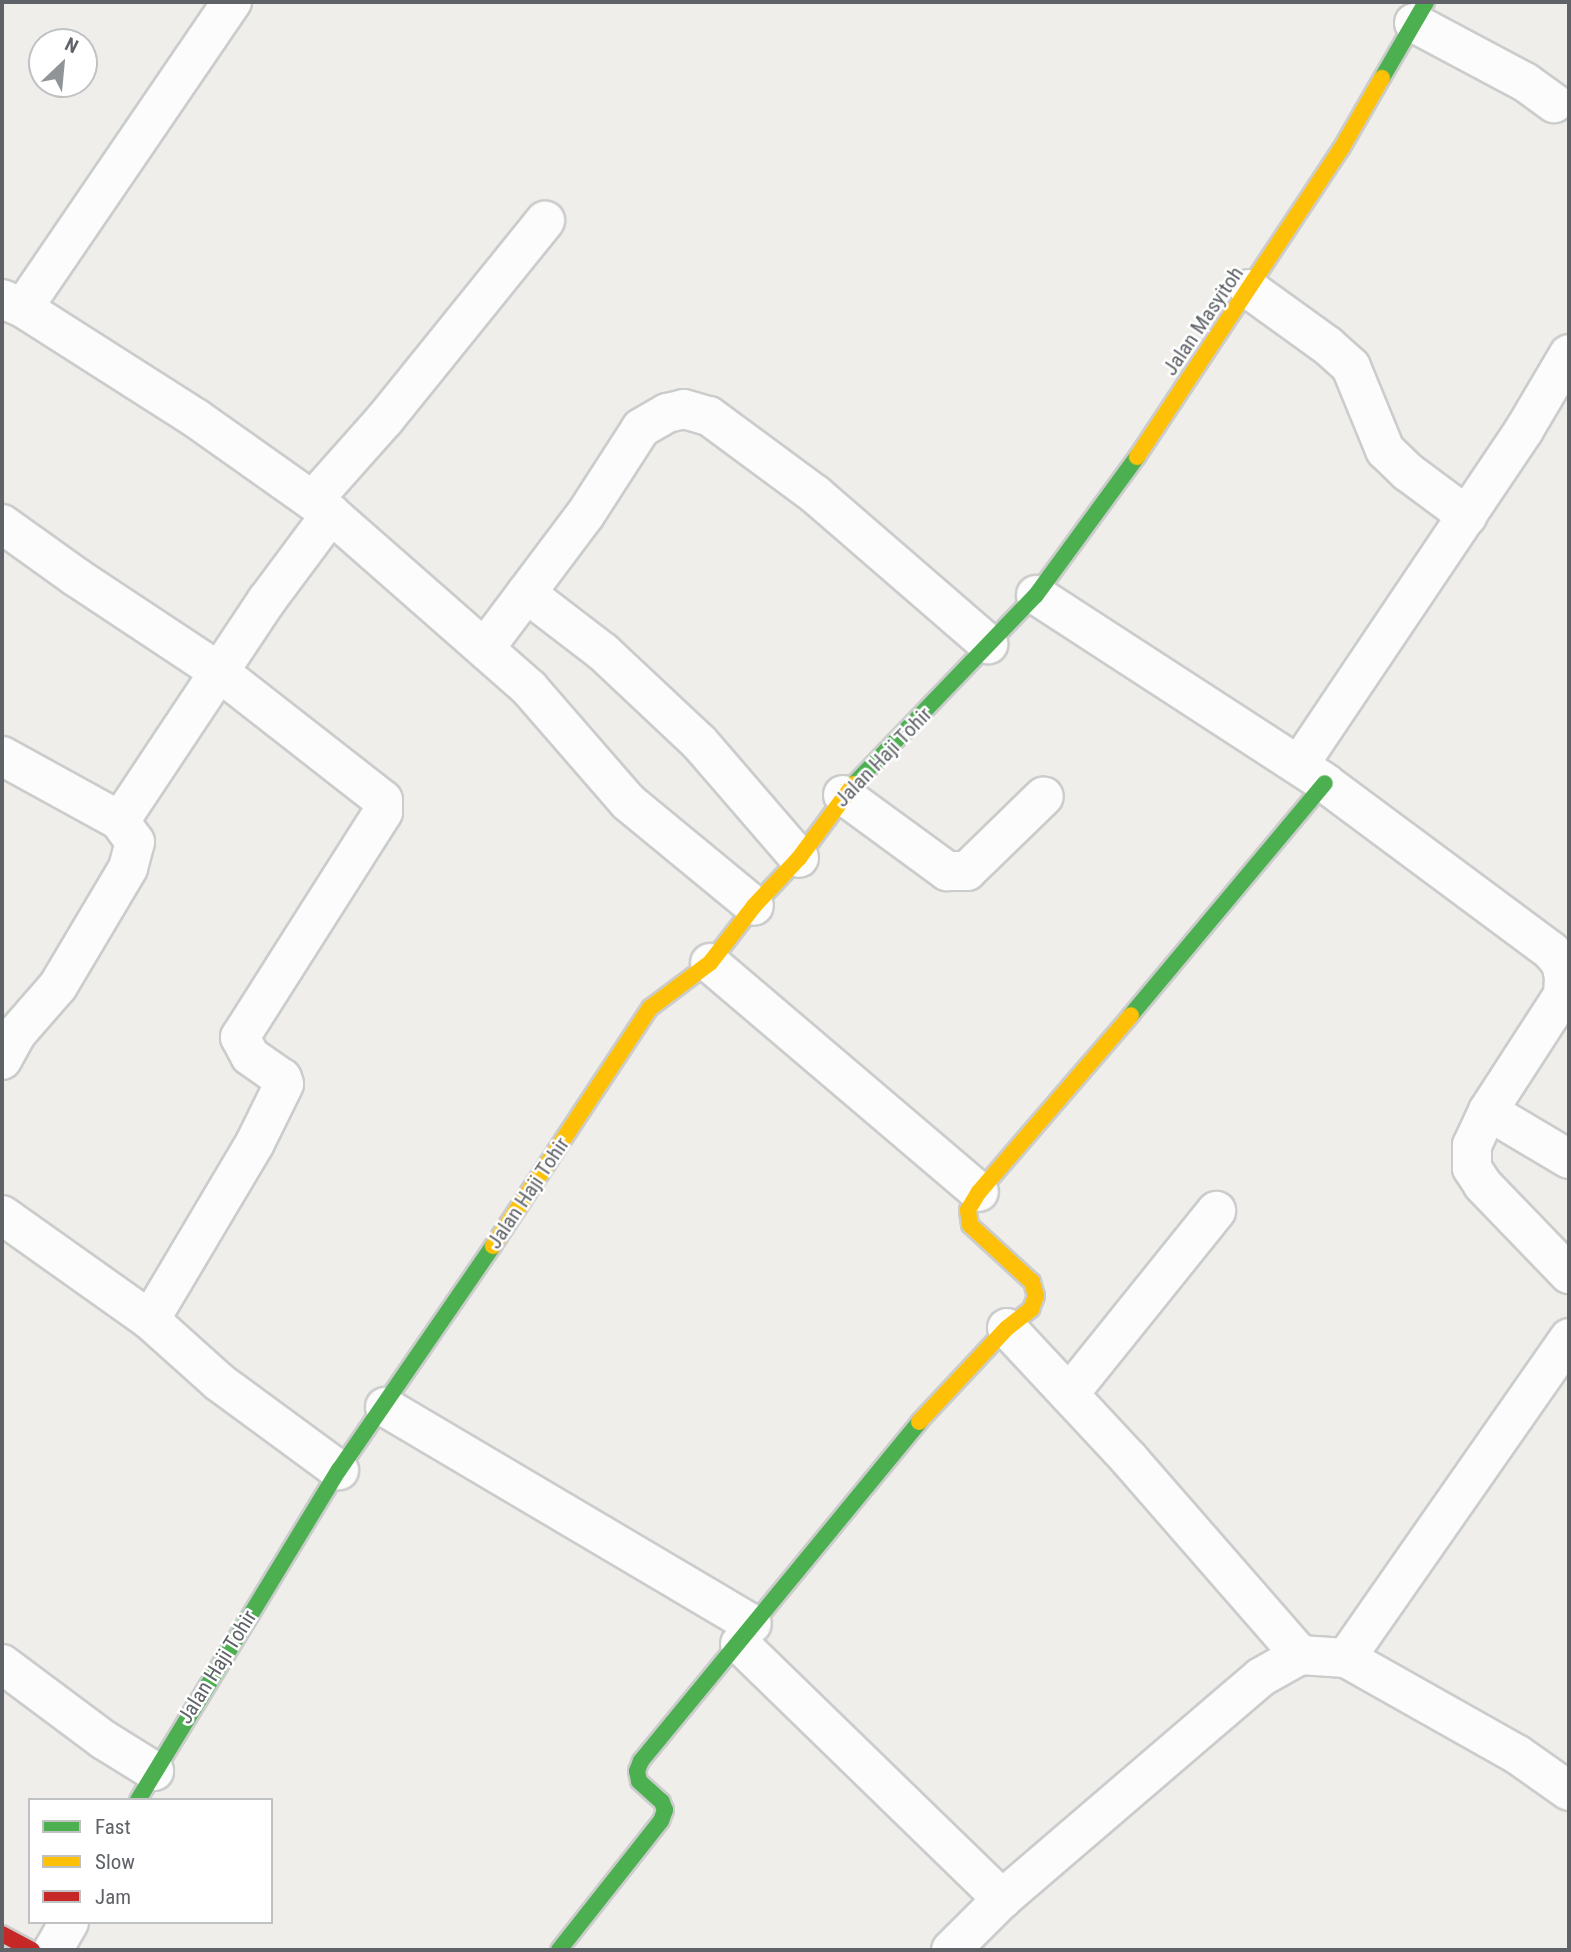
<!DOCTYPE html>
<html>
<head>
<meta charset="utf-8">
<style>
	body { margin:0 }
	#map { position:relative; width:1571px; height:1952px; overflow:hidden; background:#efeeea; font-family:"Roboto Condensed",sans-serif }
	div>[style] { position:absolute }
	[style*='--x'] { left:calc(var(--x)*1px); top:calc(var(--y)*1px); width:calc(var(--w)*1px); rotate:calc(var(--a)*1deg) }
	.roads { filter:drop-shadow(2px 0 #cbcccc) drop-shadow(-2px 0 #cbcccc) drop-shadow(0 2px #cbcccc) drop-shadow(0 -2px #cbcccc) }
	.street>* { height:38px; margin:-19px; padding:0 19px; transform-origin:19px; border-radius:19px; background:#fdfcfc }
	.fast>* { height:16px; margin:-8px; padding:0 8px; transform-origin:8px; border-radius:8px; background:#4caf50 }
	.slow>* { height:16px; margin:-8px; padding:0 8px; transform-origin:8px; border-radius:8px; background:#ffc107 }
	.jam>* { height:16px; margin:-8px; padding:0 8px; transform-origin:8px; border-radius:8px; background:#c62828 }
	span { translate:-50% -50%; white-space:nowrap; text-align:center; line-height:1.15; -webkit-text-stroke:5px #fff; paint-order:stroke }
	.street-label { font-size:21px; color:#5f6368 }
	.frame { position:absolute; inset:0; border:4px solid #5f6368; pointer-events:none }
	.legend { position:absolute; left:28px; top:1798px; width:245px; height:126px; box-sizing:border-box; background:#fff; border:2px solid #bfc1c3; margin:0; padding:9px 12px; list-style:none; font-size:21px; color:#5f6368 }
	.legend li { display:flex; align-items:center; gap:14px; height:35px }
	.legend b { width:35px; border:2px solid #bfc1c3 }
	.north { position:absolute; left:28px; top:28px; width:70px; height:70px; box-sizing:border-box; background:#fff; border:2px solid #bfc1c3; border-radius:50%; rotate:26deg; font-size:19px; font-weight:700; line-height:28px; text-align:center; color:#5f6368 }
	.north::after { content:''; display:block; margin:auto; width:24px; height:32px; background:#919496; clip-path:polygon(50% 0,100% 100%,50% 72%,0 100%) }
</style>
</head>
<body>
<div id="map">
	<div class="roads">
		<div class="street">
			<div style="--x:1414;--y:23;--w:126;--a:28"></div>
			<div style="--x:1525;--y:82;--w:36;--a:36"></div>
			<div style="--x:1249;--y:289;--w:97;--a:35.8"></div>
			<div style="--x:1328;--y:346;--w:31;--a:42"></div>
			<div style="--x:1351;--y:367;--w:90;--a:67.7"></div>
			<div style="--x:1385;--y:450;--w:32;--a:44"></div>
			<div style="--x:1408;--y:472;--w:74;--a:36.7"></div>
			<div style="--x:2;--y:299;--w:23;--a:23"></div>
			<div style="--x:23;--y:308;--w:206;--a:32.5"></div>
			<div style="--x:197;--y:419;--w:164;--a:35.3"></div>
			<div style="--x:331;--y:514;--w:264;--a:41.3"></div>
			<div style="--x:529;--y:688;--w:151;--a:49"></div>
			<div style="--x:628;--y:802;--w:163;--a:39.5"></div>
			<div style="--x:23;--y:308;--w:371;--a:-55.7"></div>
			<div style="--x:313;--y:500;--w:108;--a:-48.4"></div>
			<div style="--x:385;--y:419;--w:255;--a:-51.1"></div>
			<div style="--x:2;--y:524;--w:91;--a:35.6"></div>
			<div style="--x:76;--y:577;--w:170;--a:33.5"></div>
			<div style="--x:218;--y:671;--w:209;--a:38"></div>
			<div style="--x:383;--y:800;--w:12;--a:90"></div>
			<div style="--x:383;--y:812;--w:267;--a:122.4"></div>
			<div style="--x:240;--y:1037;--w:21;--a:62"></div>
			<div style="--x:250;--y:1056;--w:39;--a:35"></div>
			<div style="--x:282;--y:1078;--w:6;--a:72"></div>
			<div style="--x:284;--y:1084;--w:66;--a:116.2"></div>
			<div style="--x:255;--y:1143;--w:206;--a:120.7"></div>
			<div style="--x:526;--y:593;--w:97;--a:37.5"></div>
			<div style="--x:603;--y:652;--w:132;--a:43.2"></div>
			<div style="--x:699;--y:742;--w:153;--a:49.2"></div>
			<div style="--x:1036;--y:595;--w:345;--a:33"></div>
			<div style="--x:1325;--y:783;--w:282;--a:36.6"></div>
			<div style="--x:1551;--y:951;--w:16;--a:50"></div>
			<div style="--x:1561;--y:963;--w:14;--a:78"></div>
			<div style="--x:1564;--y:977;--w:18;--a:93"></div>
			<div style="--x:1563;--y:995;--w:138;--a:122.9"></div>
			<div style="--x:1488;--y:1111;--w:38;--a:115"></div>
			<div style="--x:1472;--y:1145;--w:23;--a:90"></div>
			<div style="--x:1472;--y:1168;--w:20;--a:57"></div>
			<div style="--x:1483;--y:1185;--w:124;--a:46"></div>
			<div style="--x:485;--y:648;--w:166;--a:-53.1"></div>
			<div style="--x:585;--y:515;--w:103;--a:-57.2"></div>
			<div style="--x:641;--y:428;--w:30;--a:-30"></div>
			<div style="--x:667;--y:413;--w:17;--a:-13"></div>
			<div style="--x:684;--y:409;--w:26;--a:16"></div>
			<div style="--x:709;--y:416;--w:133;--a:36.4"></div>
			<div style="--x:816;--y:495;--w:228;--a:40.9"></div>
			<div style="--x:2;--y:756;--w:135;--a:28.8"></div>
			<div style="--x:1299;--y:765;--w:404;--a:-56.1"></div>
			<div style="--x:1524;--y:430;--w:88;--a:-59.4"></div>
			<div style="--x:843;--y:795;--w:129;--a:36.2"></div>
			<div style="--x:947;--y:871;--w:20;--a:0"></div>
			<div style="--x:967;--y:871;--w:107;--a:-44.2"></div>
			<div style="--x:710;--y:963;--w:353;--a:40.4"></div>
			<div style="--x:2;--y:1060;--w:31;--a:-61"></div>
			<div style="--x:17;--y:1033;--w:62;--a:-48.9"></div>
			<div style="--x:58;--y:986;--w:137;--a:-59.3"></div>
			<div style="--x:128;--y:868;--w:27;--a:-75"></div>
			<div style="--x:135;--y:842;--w:26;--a:-126"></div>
			<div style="--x:120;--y:821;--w:265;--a:-56.4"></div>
			<div style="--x:267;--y:600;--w:107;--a:-53.3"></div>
			<div style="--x:1488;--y:1111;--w:94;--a:30.7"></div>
			<div style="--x:2;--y:1215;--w:181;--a:35.4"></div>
			<div style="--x:150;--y:1320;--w:93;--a:41.9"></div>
			<div style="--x:219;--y:1382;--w:149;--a:36.3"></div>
			<div style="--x:1007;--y:1328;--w:180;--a:47"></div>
			<div style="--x:1130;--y:1460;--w:259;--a:48.9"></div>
			<div style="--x:1069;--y:1394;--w:235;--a:-51.2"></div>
			<div style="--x:385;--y:1407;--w:426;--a:30.6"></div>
			<div style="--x:740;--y:1644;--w:366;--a:44.2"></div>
			<div style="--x:1346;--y:1658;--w:390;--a:-55.1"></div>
			<div style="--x:2;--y:1664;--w:127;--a:36.7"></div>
			<div style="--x:104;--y:1740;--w:59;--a:31.8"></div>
			<div style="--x:53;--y:1950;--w:32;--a:-60"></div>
			<div style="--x:951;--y:1950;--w:72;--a:-45"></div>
			<div style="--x:1002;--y:1899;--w:341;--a:-40.6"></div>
			<div style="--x:1261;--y:1677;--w:45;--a:-29.4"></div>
			<div style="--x:1300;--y:1655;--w:46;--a:3.7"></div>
			<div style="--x:1346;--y:1658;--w:197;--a:29.4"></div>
			<div style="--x:1518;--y:1755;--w:62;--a:35.2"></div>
		</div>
		<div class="fast">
			<div style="--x:1382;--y:78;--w:88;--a:-59.9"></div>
			<div style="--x:854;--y:784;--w:262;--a:-46.1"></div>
			<div style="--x:1036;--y:595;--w:171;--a:-53.8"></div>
			<div style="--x:1131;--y:1015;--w:302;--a:-50.1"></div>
			<div style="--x:138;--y:1800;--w:386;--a:-58.7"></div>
			<div style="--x:339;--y:1470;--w:272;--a:-55.5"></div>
			<div style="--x:559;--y:1950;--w:164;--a:-51.7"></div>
			<div style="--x:661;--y:1821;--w:12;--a:-70"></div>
			<div style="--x:665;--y:1810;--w:9;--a:-111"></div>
			<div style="--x:662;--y:1802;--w:31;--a:-138"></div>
			<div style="--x:639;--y:1781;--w:10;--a:-101"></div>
			<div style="--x:637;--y:1771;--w:11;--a:-68"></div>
			<div style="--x:641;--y:1761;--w:438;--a:-50.6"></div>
		</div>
		<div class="slow">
			<div style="--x:1137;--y:457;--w:369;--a:-56.5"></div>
			<div style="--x:1341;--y:149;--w:82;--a:-60"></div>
			<div style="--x:493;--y:1246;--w:285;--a:-56.6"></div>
			<div style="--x:650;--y:1008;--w:75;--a:-36.9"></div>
			<div style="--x:710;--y:963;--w:72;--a:-52.3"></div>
			<div style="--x:754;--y:906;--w:66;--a:-46.8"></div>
			<div style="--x:799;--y:858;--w:92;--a:-53.4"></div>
			<div style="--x:919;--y:1422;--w:129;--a:-46.9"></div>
			<div style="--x:1007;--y:1328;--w:31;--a:-38"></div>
			<div style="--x:1031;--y:1309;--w:14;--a:-69"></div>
			<div style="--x:1036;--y:1296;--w:15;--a:-106"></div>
			<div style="--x:1032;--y:1282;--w:84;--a:-137.4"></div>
			<div style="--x:970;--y:1225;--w:15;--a:-98"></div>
			<div style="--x:968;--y:1210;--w:21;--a:-59"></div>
			<div style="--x:979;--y:1192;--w:233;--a:-49.3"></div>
		</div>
		<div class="jam">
			<div style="--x:2;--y:1934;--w:34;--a:28"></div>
		</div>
	</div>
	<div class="street-label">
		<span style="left:1203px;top:321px;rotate:-56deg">Jalan Masyitoh</span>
		<span style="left:883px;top:757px;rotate:-46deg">Jalan Haji Tohir</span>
		<span style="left:528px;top:1193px;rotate:-56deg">Jalan Haji Tohir</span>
		<span style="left:217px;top:1667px;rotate:-58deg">Jalan Haji Tohir</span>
	</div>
	<div class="frame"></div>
	<ul class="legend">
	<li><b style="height:9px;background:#4caf50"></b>Fast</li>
	<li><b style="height:9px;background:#ffc107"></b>Slow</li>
	<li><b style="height:9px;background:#c62828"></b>Jam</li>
	</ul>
	<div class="north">N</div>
</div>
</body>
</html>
